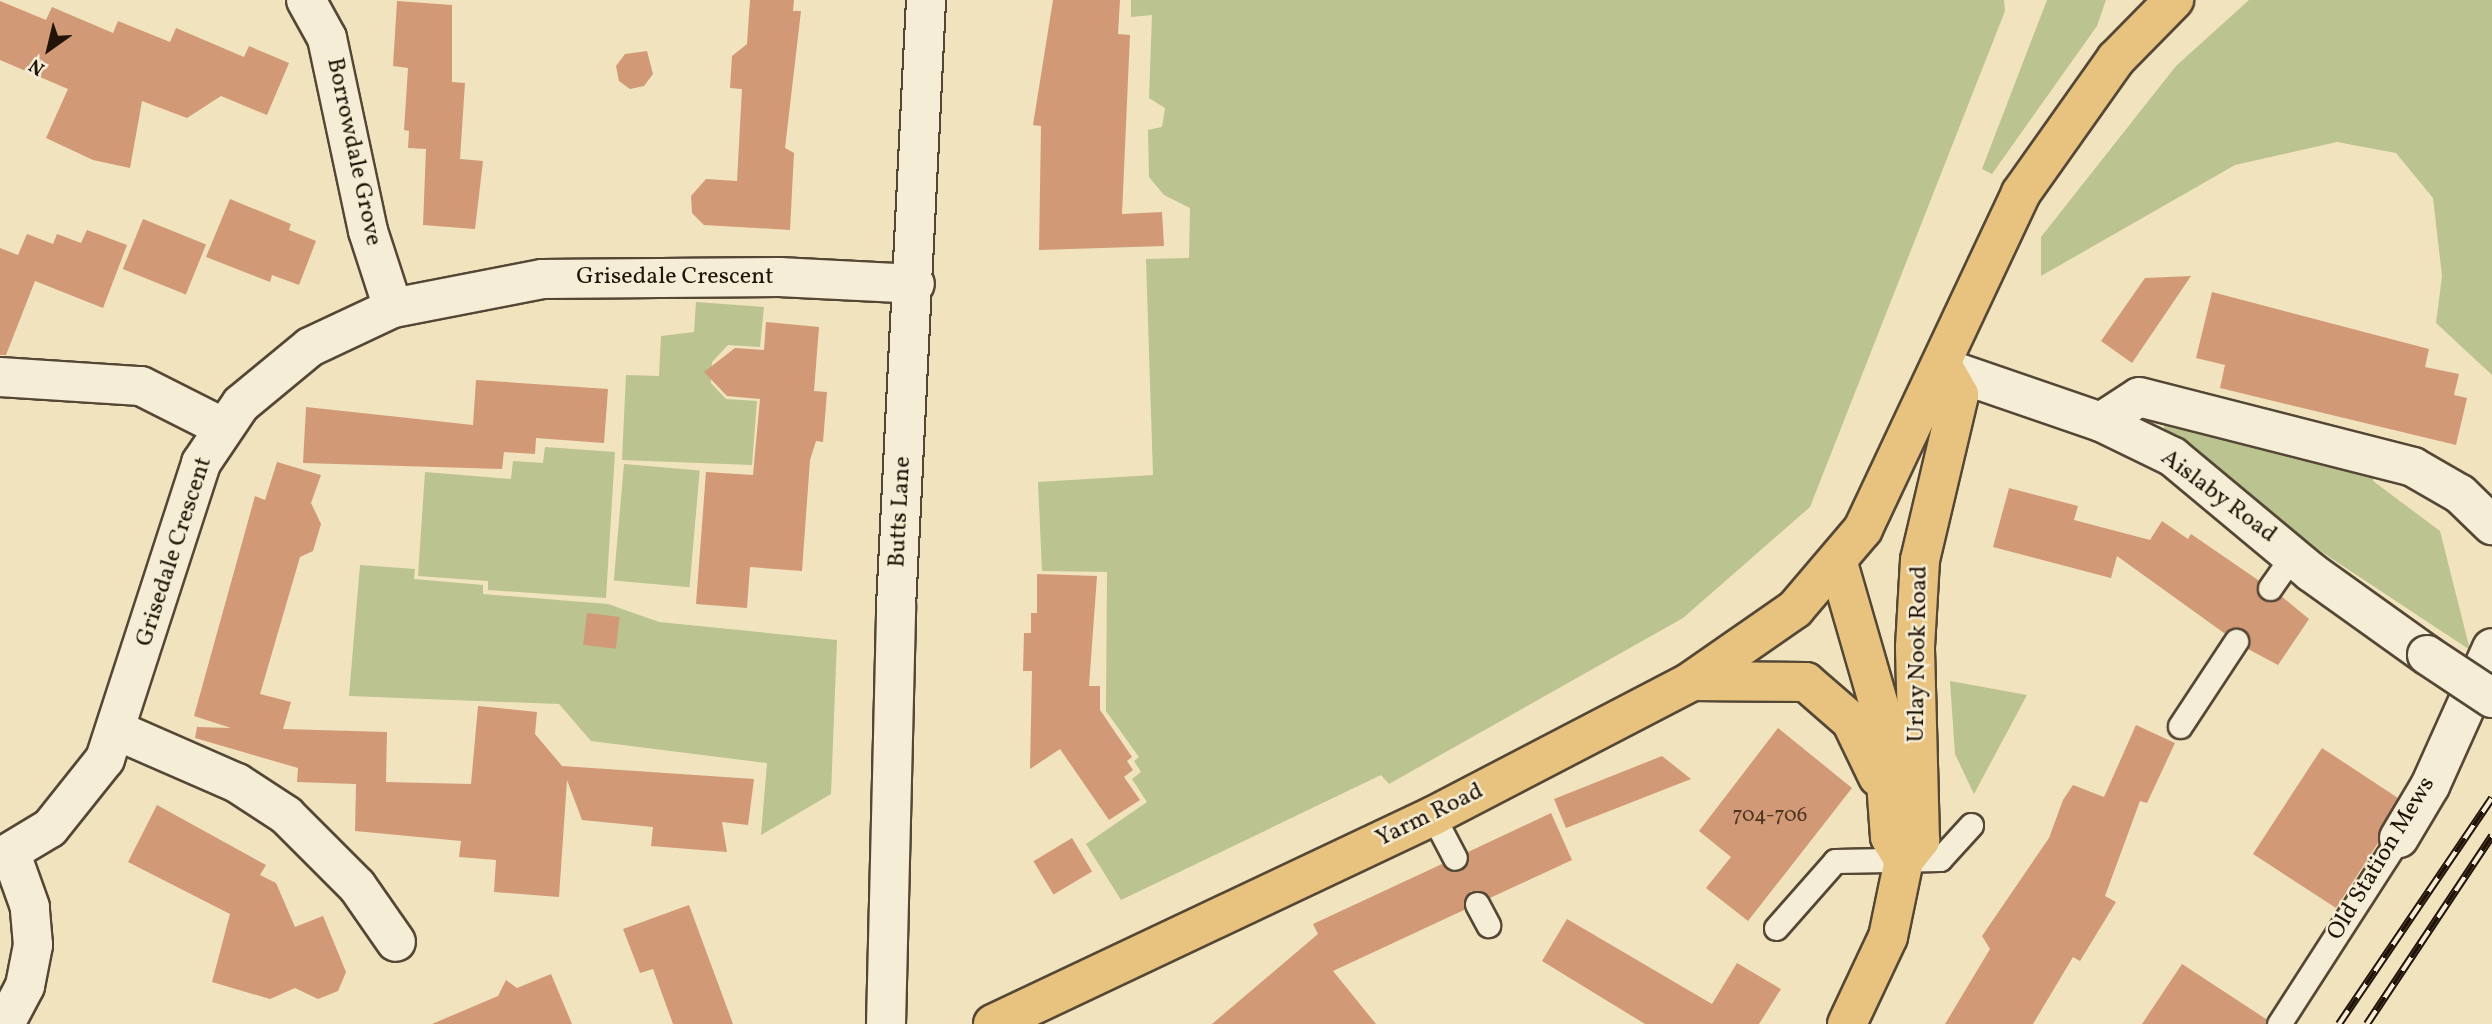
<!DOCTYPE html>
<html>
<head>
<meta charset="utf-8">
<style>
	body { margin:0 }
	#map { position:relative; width:2492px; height:1024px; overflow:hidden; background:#f0e3be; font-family:Vollkorn,serif }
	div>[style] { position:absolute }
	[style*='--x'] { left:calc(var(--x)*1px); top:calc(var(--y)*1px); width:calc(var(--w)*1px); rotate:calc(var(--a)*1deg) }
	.green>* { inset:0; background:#bbc390; transform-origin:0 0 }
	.building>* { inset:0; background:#d29977; transform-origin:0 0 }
	.roads { filter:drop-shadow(2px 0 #554735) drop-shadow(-2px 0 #554735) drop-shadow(0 2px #554735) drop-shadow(0 -2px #554735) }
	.service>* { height:23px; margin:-11.5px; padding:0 11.5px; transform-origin:11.5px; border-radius:11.5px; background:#f5edd5 }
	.minor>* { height:38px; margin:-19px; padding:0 19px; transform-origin:19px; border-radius:19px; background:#f5edd5 }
	.primary>* { height:38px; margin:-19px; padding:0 19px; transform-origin:19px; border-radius:19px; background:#e8c27f }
	.rail>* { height:8px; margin-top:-4px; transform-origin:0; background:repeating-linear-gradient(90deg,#f5edd5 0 16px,#211307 0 32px); box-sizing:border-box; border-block:2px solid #211307 }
	.bridges { filter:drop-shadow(2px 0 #554735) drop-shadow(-2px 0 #554735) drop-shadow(0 2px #554735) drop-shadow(0 -2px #554735) }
	.minor-bridge>* { height:38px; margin:-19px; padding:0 19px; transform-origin:19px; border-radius:19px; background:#f5edd5 }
	span { translate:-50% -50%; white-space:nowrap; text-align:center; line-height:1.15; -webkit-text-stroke:5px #f5edd5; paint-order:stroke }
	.number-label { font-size:21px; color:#4d3423 }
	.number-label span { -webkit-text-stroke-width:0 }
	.street-label { font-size:24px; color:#211307 }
	.north { position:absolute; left:14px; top:14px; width:70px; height:70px; -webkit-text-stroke:5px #f5edd5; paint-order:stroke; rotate:214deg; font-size:19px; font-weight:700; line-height:28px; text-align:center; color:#211307 }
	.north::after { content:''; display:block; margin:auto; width:24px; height:32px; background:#211307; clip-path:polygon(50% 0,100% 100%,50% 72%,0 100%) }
</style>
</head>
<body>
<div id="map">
	<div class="green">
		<div style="clip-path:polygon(1131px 0,2004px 0,2005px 11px,1810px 507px,1683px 618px,1389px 784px,1381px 775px,1121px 900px,1086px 844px,1147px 802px,1132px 779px,1141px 772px,1134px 761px,1139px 757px,1106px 711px,1107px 572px,1042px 571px,1038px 482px,1153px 475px,1146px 259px,1189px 258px,1190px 208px,1164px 195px,1149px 177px,1148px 130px,1162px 127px,1165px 108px,1149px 98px,1152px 15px,1131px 17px)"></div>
		<div style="clip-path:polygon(2047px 0,2106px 0,2097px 26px,1992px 174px,1982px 169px)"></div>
		<div style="clip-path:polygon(2249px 0,2492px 0,2492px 375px,2436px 323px,2442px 276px,2433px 198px,2396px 153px,2337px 142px,2235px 165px,2041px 276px,2041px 237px,2176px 66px)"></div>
		<div style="clip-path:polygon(696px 302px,764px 307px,760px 347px,728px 345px,712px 362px,711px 383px,726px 399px,757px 401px,752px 465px,622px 460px,626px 375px,659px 376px,661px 336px,694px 332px)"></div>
		<div style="clip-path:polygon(2166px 419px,2374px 472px,2373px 481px,2440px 531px,2470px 650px,2296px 535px,2164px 428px)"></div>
		<div style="clip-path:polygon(545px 447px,615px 452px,606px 598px,488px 590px,488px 581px,418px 576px,425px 472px,511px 479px,513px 461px,543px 463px)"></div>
		<div style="left:624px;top:464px;width:76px;height:117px;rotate:5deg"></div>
		<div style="clip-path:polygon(360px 565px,415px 569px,414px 579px,483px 585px,483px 594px,608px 604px,659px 622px,837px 640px,831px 794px,761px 835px,767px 763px,591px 741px,559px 704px,349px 696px)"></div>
		<div style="clip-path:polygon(1950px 681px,2027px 695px,1974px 794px,1955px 754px)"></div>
	</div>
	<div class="building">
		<div style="clip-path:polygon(750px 0,794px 0,793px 11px,801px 11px,785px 148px,794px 153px,790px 230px,704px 225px,692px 213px,691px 196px,706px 179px,737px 181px,742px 89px,730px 88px,732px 56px,747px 44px)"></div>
		<div style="clip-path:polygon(1053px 0,1120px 0,1118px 34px,1130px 35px,1122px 214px,1162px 212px,1164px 246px,1039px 250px,1041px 126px,1033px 125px)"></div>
		<div style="clip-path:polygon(0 1px,46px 20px,52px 7px,113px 33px,118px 21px,170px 42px,176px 28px,244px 57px,249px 46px,289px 63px,267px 115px,221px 96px,187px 118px,142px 101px,130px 168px,93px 160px,46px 138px,68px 89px,0 60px)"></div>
		<div style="clip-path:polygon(397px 1px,452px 5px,452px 82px,465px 83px,460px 159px,483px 161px,475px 229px,423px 225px,426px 149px,408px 148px,409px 131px,404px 130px,408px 68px,393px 66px)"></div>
		<div style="clip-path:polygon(647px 51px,653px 74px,644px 86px,630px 89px,619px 81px,616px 66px,625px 54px)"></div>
		<div style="clip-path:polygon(230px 199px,291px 224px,289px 230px,316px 241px,299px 285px,272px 275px,270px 282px,206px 257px)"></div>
		<div style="left:143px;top:219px;width:68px;height:54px;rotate:22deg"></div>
		<div style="clip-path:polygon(87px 230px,127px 245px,103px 308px,35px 281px,6px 355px,0 355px,0 248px,18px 255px,27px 234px,53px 244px,57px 234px,81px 243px)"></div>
		<div style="clip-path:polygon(2191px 276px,2132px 363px,2101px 341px,2145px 278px)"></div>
		<div style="clip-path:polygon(2212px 292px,2429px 349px,2425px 367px,2459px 374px,2454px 395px,2467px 398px,2456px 445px,2220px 388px,2225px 365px,2196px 358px)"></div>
		<div style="clip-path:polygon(766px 322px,819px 327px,814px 391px,827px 392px,823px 442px,816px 441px,810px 460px,802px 571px,750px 567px,747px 608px,696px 604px,706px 472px,753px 475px,760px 399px,727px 396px,704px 372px,735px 348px,764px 350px)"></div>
		<div style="clip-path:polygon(476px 380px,608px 389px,604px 443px,536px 438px,535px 454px,504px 452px,502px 469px,303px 463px,306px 407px,473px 425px)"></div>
		<div style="clip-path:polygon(277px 462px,321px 475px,311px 503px,321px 524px,313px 551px,300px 557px,260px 694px,291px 702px,283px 729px,387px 732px,386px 782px,471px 784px,478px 706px,537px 712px,535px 734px,562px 766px,754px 779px,748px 825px,722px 822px,727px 852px,651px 846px,653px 827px,582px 820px,567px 780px,559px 897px,494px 892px,496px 860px,459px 857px,461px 841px,355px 831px,356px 784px,297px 782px,298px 768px,195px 738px,197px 727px,231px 728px,194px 716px,255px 496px,265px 500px)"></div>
		<div style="clip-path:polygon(2009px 488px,2078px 506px,2074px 520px,2150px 540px,2162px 521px,2188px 539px,2191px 534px,2258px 580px,2261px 599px,2281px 596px,2309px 619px,2278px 665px,2248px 649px,2244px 630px,2224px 633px,2117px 556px,2111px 578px,1993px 547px)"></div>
		<div style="clip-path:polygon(1037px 574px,1097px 576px,1089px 686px,1100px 686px,1100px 710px,1132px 757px,1127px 761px,1133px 770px,1124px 777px,1140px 800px,1109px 820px,1060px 749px,1030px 769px,1032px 671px,1023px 671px,1024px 633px,1031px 633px,1031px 613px,1037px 613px)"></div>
		<div style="left:587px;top:613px;width:33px;height:32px;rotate:7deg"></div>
		<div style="clip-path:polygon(2136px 725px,2175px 743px,2147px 803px,2140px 801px,2105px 896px,2116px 902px,2080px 961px,2073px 957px,2033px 1024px,1945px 1024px,1990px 949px,1982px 936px,2049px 838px,2063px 800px,2073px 785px,2104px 797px)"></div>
		<div style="clip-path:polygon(1778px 728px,1852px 788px,1748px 921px,1706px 888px,1731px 857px,1699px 831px)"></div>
		<div style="clip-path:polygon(2322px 748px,2398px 798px,2378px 843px,2336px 908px,2253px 854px)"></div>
		<div style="clip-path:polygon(1662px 756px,1691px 779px,1566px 828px,1554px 799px)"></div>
		<div style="clip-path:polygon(157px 805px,266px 865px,260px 875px,276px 883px,295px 927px,323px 916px,346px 972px,338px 991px,318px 999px,295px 988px,270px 999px,212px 982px,230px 914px,128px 862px)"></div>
		<div style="clip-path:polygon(1551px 813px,1572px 860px,1490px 898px,1471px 891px,1464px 910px,1333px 971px,1376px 1024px,1212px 1024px,1318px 934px,1313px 924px,1442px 864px,1461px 871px,1468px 852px)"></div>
		<div style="left:1072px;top:838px;width:39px;height:45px;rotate:59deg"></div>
		<div style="clip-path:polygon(689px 905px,733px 1024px,673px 1024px,653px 969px,640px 973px,623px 929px)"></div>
		<div style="clip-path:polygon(1567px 919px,1712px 1004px,1737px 963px,1781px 989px,1759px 1024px,1645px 1024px,1542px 961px)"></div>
		<div style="clip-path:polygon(2182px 964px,2266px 1019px,2265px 1024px,2142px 1024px)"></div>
		<div style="clip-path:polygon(551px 974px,572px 1024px,432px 1024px,498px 996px,506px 980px,517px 988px)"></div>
	</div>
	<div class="roads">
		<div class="service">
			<div style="--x:2270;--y:588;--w:40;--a:-55.1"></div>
			<div style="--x:2180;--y:726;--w:102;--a:-56.6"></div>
			<div style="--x:1433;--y:816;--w:47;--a:62.4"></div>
			<div style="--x:1477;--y:904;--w:24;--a:62"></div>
			<div style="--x:1776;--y:928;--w:89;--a:-48.6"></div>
			<div style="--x:1835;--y:861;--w:105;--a:-1.1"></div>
			<div style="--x:1940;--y:859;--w:46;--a:-47.6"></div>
			<div style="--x:2279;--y:1024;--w:221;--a:-57.2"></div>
		</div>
		<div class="minor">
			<div style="--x:306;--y:0;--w:43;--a:61.1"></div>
			<div style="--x:327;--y:38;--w:197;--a:78"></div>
			<div style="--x:368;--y:231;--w:81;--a:72"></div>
			<div style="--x:1944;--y:368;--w:166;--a:19"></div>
			<div style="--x:2101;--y:422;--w:80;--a:25.9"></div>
			<div style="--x:2173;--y:457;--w:180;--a:39.8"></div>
			<div style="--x:2311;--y:572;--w:143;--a:35.6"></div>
			<div style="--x:0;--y:377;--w:141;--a:3.7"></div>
			<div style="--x:141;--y:386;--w:91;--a:26.8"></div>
			<div style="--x:2101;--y:422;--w:45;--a:-33.3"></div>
			<div style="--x:2139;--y:397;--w:283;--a:14.3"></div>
			<div style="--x:2413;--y:467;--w:54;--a:29.9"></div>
			<div style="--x:2460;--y:494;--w:45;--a:44.1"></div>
			<div style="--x:118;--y:731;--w:130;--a:23.6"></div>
			<div style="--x:237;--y:783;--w:59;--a:33.1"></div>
			<div style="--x:286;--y:815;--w:100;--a:45"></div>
			<div style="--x:357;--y:886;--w:68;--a:55.1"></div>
			<div style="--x:2399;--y:838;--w:61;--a:-59.2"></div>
			<div style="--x:2430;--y:786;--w:151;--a:-65.8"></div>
			<div style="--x:0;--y:858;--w:58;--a:-31"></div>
			<div style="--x:50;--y:828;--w:88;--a:-51.4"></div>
			<div style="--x:105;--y:759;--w:311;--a:-72"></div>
			<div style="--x:201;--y:463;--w:71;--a:-55.9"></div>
			<div style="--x:241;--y:404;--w:89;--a:-39.6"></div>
			<div style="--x:310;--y:347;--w:92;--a:-25.2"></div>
			<div style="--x:393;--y:308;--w:152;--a:-11"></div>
			<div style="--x:542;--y:279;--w:237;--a:-0.5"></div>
			<div style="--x:779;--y:277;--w:136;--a:2.9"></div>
			<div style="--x:5;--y:1024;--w:43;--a:-62.2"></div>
			<div style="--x:25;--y:986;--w:42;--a:-79"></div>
			<div style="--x:33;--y:945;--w:38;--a:-95"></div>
			<div style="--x:30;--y:907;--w:56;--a:-109.7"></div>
			<div style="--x:886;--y:1024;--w:417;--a:-88.6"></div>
			<div style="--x:896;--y:607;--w:608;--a:-87.17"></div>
		</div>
		<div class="primary">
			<div style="--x:1838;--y:563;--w:155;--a:73.9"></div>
			<div style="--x:1881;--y:712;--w:125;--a:85.9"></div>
			<div style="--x:1890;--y:837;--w:27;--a:59"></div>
			<div style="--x:1692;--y:681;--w:114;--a:0.5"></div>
			<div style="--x:1806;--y:682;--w:60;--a:40.9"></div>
			<div style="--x:1851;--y:721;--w:62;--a:64.3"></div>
			<div style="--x:993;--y:1024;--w:487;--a:-25.3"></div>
			<div style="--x:1433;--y:816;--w:290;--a:-27.5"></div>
			<div style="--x:1690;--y:682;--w:128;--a:-34.8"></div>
			<div style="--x:1795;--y:609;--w:105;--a:-49.6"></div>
			<div style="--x:1863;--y:529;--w:371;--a:-64.8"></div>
			<div style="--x:2021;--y:193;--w:164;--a:-54.7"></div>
			<div style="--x:2116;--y:59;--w:83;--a:-45.5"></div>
			<div style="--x:1847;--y:1024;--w:96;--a:-64.8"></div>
			<div style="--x:1888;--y:937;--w:79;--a:-78.3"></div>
			<div style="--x:1904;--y:860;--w:26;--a:-51"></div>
			<div style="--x:1920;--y:840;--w:193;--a:-91.5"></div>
			<div style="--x:1915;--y:647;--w:87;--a:-86.7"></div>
			<div style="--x:1920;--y:560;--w:170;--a:-76.7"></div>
			<div style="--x:1959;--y:395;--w:31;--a:-119"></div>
		</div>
	</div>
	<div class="rail">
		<div style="--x:2339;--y:1024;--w:273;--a:-55.9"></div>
		<div style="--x:2367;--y:1024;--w:226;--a:-56.4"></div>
	</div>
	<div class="bridges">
		<div class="minor-bridge">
			<div style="--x:2427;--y:655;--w:78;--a:33.5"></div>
		</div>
	</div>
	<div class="number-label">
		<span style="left:1770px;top:816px">704-706</span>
	</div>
	<div class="street-label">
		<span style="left:353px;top:152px;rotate:78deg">Borrowdale Grove</span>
		<span style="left:675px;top:278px">Grisedale Crescent</span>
		<span style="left:2218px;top:497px;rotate:37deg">Aislaby Road</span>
		<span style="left:901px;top:512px;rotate:-87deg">Butts Lane</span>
		<span style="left:175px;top:552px;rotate:-72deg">Grisedale Crescent</span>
		<span style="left:1919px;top:654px;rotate:-89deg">Urlay Nook Road</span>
		<span style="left:1430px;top:816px;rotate:-26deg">Yarm Road</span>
		<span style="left:2382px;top:859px;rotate:-59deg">Old Station Mews</span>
	</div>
	<div class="north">N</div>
</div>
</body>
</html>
